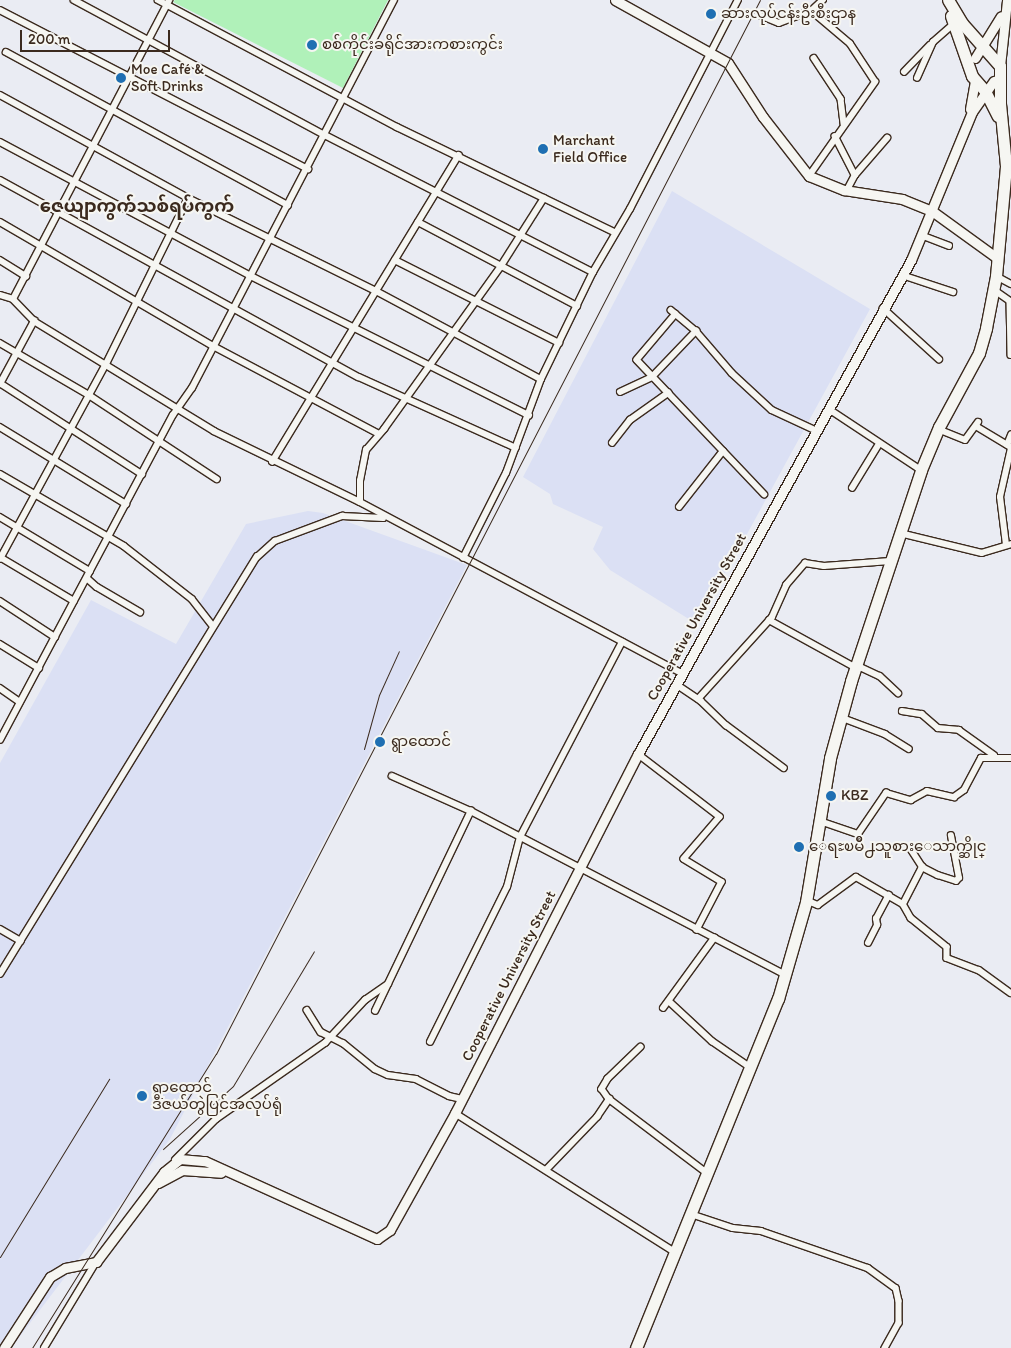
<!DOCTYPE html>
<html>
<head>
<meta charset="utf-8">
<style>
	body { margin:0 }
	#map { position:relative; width:1011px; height:1348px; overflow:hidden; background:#eaecf3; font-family:Itim,"Noto Sans Myanmar",sans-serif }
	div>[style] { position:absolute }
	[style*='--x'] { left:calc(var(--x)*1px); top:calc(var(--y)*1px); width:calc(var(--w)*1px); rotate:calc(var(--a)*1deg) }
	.built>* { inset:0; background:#dbe0f4 }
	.green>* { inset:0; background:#b0f1b9 }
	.roads { filter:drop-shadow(1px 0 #3b2a1e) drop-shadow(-1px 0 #3b2a1e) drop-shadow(0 1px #3b2a1e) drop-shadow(0 -1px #3b2a1e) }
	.street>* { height:5.5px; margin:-2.75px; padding:0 2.75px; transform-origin:2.75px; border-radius:2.75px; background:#f6f6f2 }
	.secondary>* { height:9px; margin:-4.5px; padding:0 4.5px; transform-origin:4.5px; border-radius:4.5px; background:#f6f6f2 }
	.highway>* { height:11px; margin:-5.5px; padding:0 5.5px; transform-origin:5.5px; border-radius:5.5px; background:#f6f6f2 }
	.rail>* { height:1px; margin:-0.5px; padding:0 0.5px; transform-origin:0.5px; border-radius:0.5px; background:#3b2a1e }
	.dots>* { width:14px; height:14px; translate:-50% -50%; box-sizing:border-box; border:2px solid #f6f6f2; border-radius:50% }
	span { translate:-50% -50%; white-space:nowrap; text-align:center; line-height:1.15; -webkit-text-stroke:4px #f6f6f2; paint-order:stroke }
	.poi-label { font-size:15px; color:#3b2a1e }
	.left { translate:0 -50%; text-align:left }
	.street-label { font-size:15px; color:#3b2a1e }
	.quarter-label { font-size:18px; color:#3b2a1e; font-weight:700 }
	.scale { position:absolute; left:20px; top:30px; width:150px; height:22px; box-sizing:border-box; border:2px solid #3b2a1e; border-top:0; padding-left:6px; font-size:15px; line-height:18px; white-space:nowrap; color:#3b2a1e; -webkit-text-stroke:4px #f6f6f2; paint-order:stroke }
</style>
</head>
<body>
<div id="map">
	<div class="built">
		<div style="clip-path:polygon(672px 191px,870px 309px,729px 567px,692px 621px,610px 570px,593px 549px,603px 527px,553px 504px,550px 494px,523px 477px)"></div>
		<div style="clip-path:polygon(308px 511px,323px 513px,467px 565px,170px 1139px,11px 1348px,0 1348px,0 763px,91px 600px,176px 644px,246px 524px)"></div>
	</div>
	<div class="green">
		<div style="clip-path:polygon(175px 0,388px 0,343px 88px,173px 2px)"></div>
	</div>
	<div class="roads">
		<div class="street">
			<div style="--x:74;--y:0;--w:285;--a:28.3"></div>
			<div style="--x:325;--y:135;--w:301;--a:27.1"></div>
			<div style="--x:158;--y:0;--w:271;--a:28"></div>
			<div style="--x:397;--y:127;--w:241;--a:25.8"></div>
			<div style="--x:0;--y:10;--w:347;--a:27.3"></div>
			<div style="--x:762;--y:16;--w:18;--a:22"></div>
			<div style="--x:779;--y:23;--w:34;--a:-21"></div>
			<div style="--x:811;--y:11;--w:16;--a:-43"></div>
			<div style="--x:6;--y:52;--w:321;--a:28.5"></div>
			<div style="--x:814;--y:58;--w:49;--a:56.6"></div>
			<div style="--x:841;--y:99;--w:25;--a:83"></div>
			<div style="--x:904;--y:72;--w:37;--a:-46"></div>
			<div style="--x:917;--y:78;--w:39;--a:-66"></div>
			<div style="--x:933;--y:42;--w:29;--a:-41"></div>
			<div style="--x:0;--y:95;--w:214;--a:28.7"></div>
			<div style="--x:188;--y:198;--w:210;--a:26.3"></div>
			<div style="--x:376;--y:291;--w:187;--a:28.1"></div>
			<div style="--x:835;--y:136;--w:44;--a:62.9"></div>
			<div style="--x:0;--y:142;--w:285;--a:28.1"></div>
			<div style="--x:251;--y:276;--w:311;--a:26.6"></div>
			<div style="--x:809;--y:176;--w:115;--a:-54.9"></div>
			<div style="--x:875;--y:82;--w:45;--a:-123.3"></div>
			<div style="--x:850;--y:44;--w:51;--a:-139.8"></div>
			<div style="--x:0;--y:180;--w:409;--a:28.8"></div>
			<div style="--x:359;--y:377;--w:172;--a:24.3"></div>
			<div style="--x:847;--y:190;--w:17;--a:-62"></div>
			<div style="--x:855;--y:175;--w:49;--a:-49.1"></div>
			<div style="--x:0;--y:222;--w:246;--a:30.2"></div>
			<div style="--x:213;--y:346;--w:188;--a:27.9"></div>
			<div style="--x:418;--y:222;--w:180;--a:27.8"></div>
			<div style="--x:921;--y:235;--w:30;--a:21"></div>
			<div style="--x:0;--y:260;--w:31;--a:32"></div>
			<div style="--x:395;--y:260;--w:184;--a:26.8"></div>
			<div style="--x:902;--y:275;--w:54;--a:18.4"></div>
			<div style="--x:996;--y:276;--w:17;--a:28"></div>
			<div style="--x:993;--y:289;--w:21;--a:35"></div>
			<div style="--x:1010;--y:301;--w:54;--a:88.9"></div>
			<div style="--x:0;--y:295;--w:14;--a:17"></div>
			<div style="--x:13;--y:299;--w:30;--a:46"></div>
			<div style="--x:34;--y:321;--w:211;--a:31.4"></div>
			<div style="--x:214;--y:431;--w:162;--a:25.9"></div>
			<div style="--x:360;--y:502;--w:365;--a:28"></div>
			<div style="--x:13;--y:299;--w:337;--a:-62.4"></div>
			<div style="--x:883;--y:308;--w:76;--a:42.3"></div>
			<div style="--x:671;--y:310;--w:33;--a:40"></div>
			<div style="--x:696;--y:331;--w:55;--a:49.4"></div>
			<div style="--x:732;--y:373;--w:54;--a:42.8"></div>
			<div style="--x:772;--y:410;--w:50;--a:25"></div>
			<div style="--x:676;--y:314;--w:60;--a:130.3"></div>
			<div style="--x:637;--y:360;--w:185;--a:46.5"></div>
			<div style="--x:0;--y:343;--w:103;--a:30.3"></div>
			<div style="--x:89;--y:395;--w:153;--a:33.3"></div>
			<div style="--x:0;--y:383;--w:169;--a:32.7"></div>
			<div style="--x:0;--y:384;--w:72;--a:-61.6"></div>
			<div style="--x:620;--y:392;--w:35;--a:-25"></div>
			<div style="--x:652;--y:377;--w:64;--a:-46.3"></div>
			<div style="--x:829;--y:409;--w:110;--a:33.5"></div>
			<div style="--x:976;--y:426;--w:41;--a:31"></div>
			<div style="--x:0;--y:427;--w:148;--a:31.4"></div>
			<div style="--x:938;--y:429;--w:29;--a:22"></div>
			<div style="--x:965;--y:440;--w:22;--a:-54"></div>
			<div style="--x:612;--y:443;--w:29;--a:-52"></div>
			<div style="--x:630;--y:420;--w:47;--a:-35.4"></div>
			<div style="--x:1007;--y:445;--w:11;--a:-68"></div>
			<div style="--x:272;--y:462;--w:359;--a:-58.7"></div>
			<div style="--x:0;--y:474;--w:143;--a:30.1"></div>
			<div style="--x:124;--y:546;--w:86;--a:37.9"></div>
			<div style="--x:192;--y:599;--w:34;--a:52"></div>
			<div style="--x:852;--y:488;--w:52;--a:-58.5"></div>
			<div style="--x:360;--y:502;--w:21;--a:-90"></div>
			<div style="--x:360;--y:481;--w:32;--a:-79"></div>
			<div style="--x:366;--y:450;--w:28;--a:-49"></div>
			<div style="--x:384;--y:429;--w:201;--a:-54.3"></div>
			<div style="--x:501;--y:266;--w:80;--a:-57.7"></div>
			<div style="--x:679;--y:507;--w:71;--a:-51.8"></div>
			<div style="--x:0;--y:517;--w:105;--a:31"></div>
			<div style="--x:900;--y:533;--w:84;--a:13.7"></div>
			<div style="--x:982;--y:553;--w:30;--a:-17"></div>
			<div style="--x:1006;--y:545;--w:48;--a:-97.1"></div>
			<div style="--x:1000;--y:497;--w:50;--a:-77.3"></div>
			<div style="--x:0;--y:557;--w:86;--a:30.7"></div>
			<div style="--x:463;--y:558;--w:95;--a:-63.2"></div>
			<div style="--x:506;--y:473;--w:100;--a:-69.6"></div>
			<div style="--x:541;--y:379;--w:119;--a:-64.1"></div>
			<div style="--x:593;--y:272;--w:73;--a:-59.6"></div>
			<div style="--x:630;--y:209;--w:235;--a:-62.7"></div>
			<div style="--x:0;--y:559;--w:222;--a:-61.5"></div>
			<div style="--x:106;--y:364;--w:185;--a:-63.7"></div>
			<div style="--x:87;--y:578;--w:13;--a:42"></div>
			<div style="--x:97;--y:587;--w:50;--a:30.2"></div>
			<div style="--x:0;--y:601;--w:66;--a:33.2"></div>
			<div style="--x:769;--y:620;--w:98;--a:28.7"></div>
			<div style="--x:0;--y:644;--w:46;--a:31.6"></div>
			<div style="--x:856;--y:665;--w:26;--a:25"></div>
			<div style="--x:880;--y:676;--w:25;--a:43"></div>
			<div style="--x:676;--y:684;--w:30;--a:34"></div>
			<div style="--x:701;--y:701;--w:35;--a:44"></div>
			<div style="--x:726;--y:725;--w:72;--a:36.6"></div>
			<div style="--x:0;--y:688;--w:24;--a:35"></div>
			<div style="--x:698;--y:699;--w:110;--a:-47.9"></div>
			<div style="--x:772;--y:617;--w:35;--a:-66"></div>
			<div style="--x:786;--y:585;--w:29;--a:-49"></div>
			<div style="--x:805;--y:563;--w:19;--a:9"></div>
			<div style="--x:824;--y:566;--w:66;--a:-4.3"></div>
			<div style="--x:902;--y:711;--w:20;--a:9"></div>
			<div style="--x:922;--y:714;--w:21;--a:41"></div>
			<div style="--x:938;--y:728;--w:21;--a:5"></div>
			<div style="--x:959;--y:730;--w:43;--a:35.5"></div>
			<div style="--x:840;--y:717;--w:48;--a:20.7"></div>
			<div style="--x:885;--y:734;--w:28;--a:32"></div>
			<div style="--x:0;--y:740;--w:368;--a:-62"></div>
			<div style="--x:173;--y:415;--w:33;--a:-55"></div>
			<div style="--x:192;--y:388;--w:437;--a:-62.5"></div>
			<div style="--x:638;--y:754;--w:103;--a:37.5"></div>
			<div style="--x:720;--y:817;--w:55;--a:130.6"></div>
			<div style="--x:684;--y:859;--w:44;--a:31.2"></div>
			<div style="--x:722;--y:882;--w:54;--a:117.5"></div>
			<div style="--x:392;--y:776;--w:86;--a:23.9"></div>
			<div style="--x:471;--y:811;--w:355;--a:27.5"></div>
			<div style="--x:820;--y:821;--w:40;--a:18.9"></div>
			<div style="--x:858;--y:834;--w:50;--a:-55.7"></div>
			<div style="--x:886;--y:793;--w:26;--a:16"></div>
			<div style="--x:911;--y:800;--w:18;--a:-29"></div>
			<div style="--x:927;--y:791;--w:28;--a:13"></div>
			<div style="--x:954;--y:797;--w:12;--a:-35"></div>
			<div style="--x:964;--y:790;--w:36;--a:-62"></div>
			<div style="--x:981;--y:758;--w:30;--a:0"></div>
			<div style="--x:922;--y:867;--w:18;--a:27"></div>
			<div style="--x:938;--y:875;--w:19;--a:18"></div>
			<div style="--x:956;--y:881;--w:4;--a:-45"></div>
			<div style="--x:959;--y:878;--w:43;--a:-100.8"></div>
			<div style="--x:806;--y:900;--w:13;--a:23"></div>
			<div style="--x:818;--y:905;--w:47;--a:-36.4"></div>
			<div style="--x:856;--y:877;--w:54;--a:29.9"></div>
			<div style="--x:903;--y:904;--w:16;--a:60"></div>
			<div style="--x:911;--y:918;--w:46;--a:38.9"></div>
			<div style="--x:947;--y:947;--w:11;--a:90"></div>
			<div style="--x:947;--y:958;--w:34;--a:21"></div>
			<div style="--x:979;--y:970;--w:39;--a:36"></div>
			<div style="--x:903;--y:904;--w:42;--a:-62.8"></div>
			<div style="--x:922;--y:867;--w:20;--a:-123"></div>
			<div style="--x:0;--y:929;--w:24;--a:30"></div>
			<div style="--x:868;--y:943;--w:20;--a:-63"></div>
			<div style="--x:877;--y:925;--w:6;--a:-99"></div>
			<div style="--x:876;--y:919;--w:27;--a:-62"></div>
			<div style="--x:0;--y:974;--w:490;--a:-58.4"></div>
			<div style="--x:257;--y:557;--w:24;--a:-42"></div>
			<div style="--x:275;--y:541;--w:72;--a:-20.5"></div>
			<div style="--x:342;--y:516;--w:41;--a:2.8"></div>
			<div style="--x:669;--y:1001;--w:59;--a:42.9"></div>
			<div style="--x:712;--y:1041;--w:46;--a:34.4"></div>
			<div style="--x:663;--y:1008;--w:87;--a:-53.9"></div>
			<div style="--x:307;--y:1010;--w:26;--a:58"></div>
			<div style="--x:321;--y:1032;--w:25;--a:27"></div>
			<div style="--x:343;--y:1043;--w:41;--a:39.1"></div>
			<div style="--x:375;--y:1069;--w:14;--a:25"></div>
			<div style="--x:388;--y:1075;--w:28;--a:8"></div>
			<div style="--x:416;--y:1079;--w:37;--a:27"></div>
			<div style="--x:449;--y:1096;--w:13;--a:13"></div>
			<div style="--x:375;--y:1011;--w:222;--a:-64.4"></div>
			<div style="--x:430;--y:1042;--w:173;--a:-63.6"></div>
			<div style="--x:507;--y:887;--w:52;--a:-75.4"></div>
			<div style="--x:520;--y:837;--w:220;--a:-62.4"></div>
			<div style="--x:641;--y:1047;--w:46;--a:135.9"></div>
			<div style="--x:608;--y:1079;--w:12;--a:121"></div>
			<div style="--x:602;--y:1089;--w:12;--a:55"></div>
			<div style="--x:609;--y:1099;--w:121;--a:37"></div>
			<div style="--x:455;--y:1113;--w:260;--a:32.3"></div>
			<div style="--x:175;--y:1160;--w:58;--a:-45"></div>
			<div style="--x:216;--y:1119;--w:133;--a:-34.9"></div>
			<div style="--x:325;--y:1043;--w:59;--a:-47.1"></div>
			<div style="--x:365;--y:1000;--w:28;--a:-35"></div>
			<div style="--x:546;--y:1170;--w:74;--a:-46.1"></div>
			<div style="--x:597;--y:1117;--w:22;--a:-56"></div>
			<div style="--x:691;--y:1214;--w:44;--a:18.4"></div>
			<div style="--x:733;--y:1228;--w:28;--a:6"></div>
			<div style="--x:761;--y:1231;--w:113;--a:19.1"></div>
			<div style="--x:868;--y:1268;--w:34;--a:36"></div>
			<div style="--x:896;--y:1288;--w:13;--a:77"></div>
			<div style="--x:899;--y:1301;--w:22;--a:90"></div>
			<div style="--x:899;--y:1323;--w:29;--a:119"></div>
			<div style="--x:44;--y:1348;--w:100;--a:-58.8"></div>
		</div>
		<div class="secondary">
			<div style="--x:615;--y:0;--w:129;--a:29.1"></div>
			<div style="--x:728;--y:63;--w:64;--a:57.1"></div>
			<div style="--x:763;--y:117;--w:75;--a:52.1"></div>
			<div style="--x:809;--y:176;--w:38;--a:22"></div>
			<div style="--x:844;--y:190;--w:59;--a:8.8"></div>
			<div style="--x:902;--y:199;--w:32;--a:22"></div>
			<div style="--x:932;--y:211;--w:80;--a:35.9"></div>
			<div style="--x:975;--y:58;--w:49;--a:-58.2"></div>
			<div style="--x:1000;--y:66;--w:66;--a:-83.9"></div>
			<div style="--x:970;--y:109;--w:29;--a:-80"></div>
			<div style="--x:158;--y:1183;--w:27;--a:-28"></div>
			<div style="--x:182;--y:1170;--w:39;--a:4"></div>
			<div style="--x:4;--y:1348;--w:85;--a:-57.1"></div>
			<div style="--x:50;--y:1277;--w:17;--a:-31"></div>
			<div style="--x:65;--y:1268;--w:32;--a:-11"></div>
			<div style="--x:96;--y:1262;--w:113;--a:-52.9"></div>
			<div style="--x:164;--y:1172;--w:21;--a:-39"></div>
			<div style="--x:180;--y:1159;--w:25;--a:5"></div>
			<div style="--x:205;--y:1161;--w:189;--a:24.4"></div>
			<div style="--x:377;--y:1239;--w:16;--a:-35"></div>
			<div style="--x:390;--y:1230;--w:134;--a:-60.9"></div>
			<div style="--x:455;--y:1113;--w:403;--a:-63"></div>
			<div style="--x:638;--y:754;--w:564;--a:-61.07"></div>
			<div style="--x:911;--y:260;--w:160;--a:-67.6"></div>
			<div style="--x:972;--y:112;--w:38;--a:-55"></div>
		</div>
		<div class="highway">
			<div style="--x:951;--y:16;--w:64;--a:70.7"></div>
			<div style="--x:972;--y:76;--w:20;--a:49"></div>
			<div style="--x:985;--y:91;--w:28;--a:63"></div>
			<div style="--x:636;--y:1348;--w:377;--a:-67.9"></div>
			<div style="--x:778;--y:999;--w:101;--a:-73.9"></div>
			<div style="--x:806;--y:902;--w:146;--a:-80.5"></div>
			<div style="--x:830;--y:758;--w:80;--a:-74.7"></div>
			<div style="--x:851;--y:681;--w:222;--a:-71.6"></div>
			<div style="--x:921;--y:470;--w:47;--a:-67.3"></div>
			<div style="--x:939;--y:427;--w:84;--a:-61.6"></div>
			<div style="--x:979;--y:353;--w:26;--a:-74"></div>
			<div style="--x:986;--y:328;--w:53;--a:-79.1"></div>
			<div style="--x:996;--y:276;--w:110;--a:-84.8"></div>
			<div style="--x:1006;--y:166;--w:62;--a:-95.5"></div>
			<div style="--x:1000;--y:104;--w:38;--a:-90"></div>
			<div style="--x:1000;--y:66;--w:57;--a:-131.5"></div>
			<div style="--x:962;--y:23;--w:27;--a:-121"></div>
		</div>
	</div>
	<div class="rail">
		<div style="--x:364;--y:749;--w:56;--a:-74.5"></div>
		<div style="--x:379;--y:695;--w:48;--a:-65.6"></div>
		<div style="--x:163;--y:1149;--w:94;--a:-42"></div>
		<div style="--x:233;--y:1086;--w:157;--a:-59"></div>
		<div style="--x:0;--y:1257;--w:209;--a:-58.5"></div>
		<div style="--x:32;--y:1348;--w:347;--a:-58"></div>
		<div style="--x:216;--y:1054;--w:1186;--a:-62.7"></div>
	</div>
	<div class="dots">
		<div style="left:711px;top:14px;background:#1f6fb2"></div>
		<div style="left:312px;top:45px;background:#1f6fb2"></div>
		<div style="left:121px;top:78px;background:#1f6fb2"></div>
		<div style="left:543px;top:149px;background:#1f6fb2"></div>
		<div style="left:380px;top:742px;background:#1f6fb2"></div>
		<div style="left:831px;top:796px;background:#1f6fb2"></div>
		<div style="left:799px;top:847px;background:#1f6fb2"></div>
		<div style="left:142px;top:1096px;background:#1f6fb2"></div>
	</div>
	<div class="poi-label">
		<span class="left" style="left:721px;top:14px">ဆားလုပ်ငန်းဦးစီးဌာန</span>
		<span class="left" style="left:322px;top:45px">စစ်ကိုင်းခရိုင်အားကစားကွင်း</span>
		<span class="left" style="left:131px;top:78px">Moe Café &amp;<br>Soft Drinks</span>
		<span class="left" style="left:553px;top:149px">Marchant<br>Field Office</span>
		<span class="left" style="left:391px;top:742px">ရွာထောင်</span>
		<span class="left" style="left:841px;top:796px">KBZ</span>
		<span class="left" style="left:809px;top:847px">ေရႊၿမိဳ႕သူစားေသာက္ဆိုင္</span>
		<span class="left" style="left:152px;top:1096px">ရွာထောင်<br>ဒီဇယ်တွဲပြင်အလုပ်ရုံ</span>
	</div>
	<div class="street-label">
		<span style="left:697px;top:617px;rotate:-61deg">Cooperative University Street</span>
		<span style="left:509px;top:976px;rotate:-63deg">Cooperative University Street</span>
	</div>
	<div class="quarter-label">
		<span style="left:137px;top:206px">ဇေယျာကွက်သစ်ရပ်ကွက်</span>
	</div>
	<div class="scale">200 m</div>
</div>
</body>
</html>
